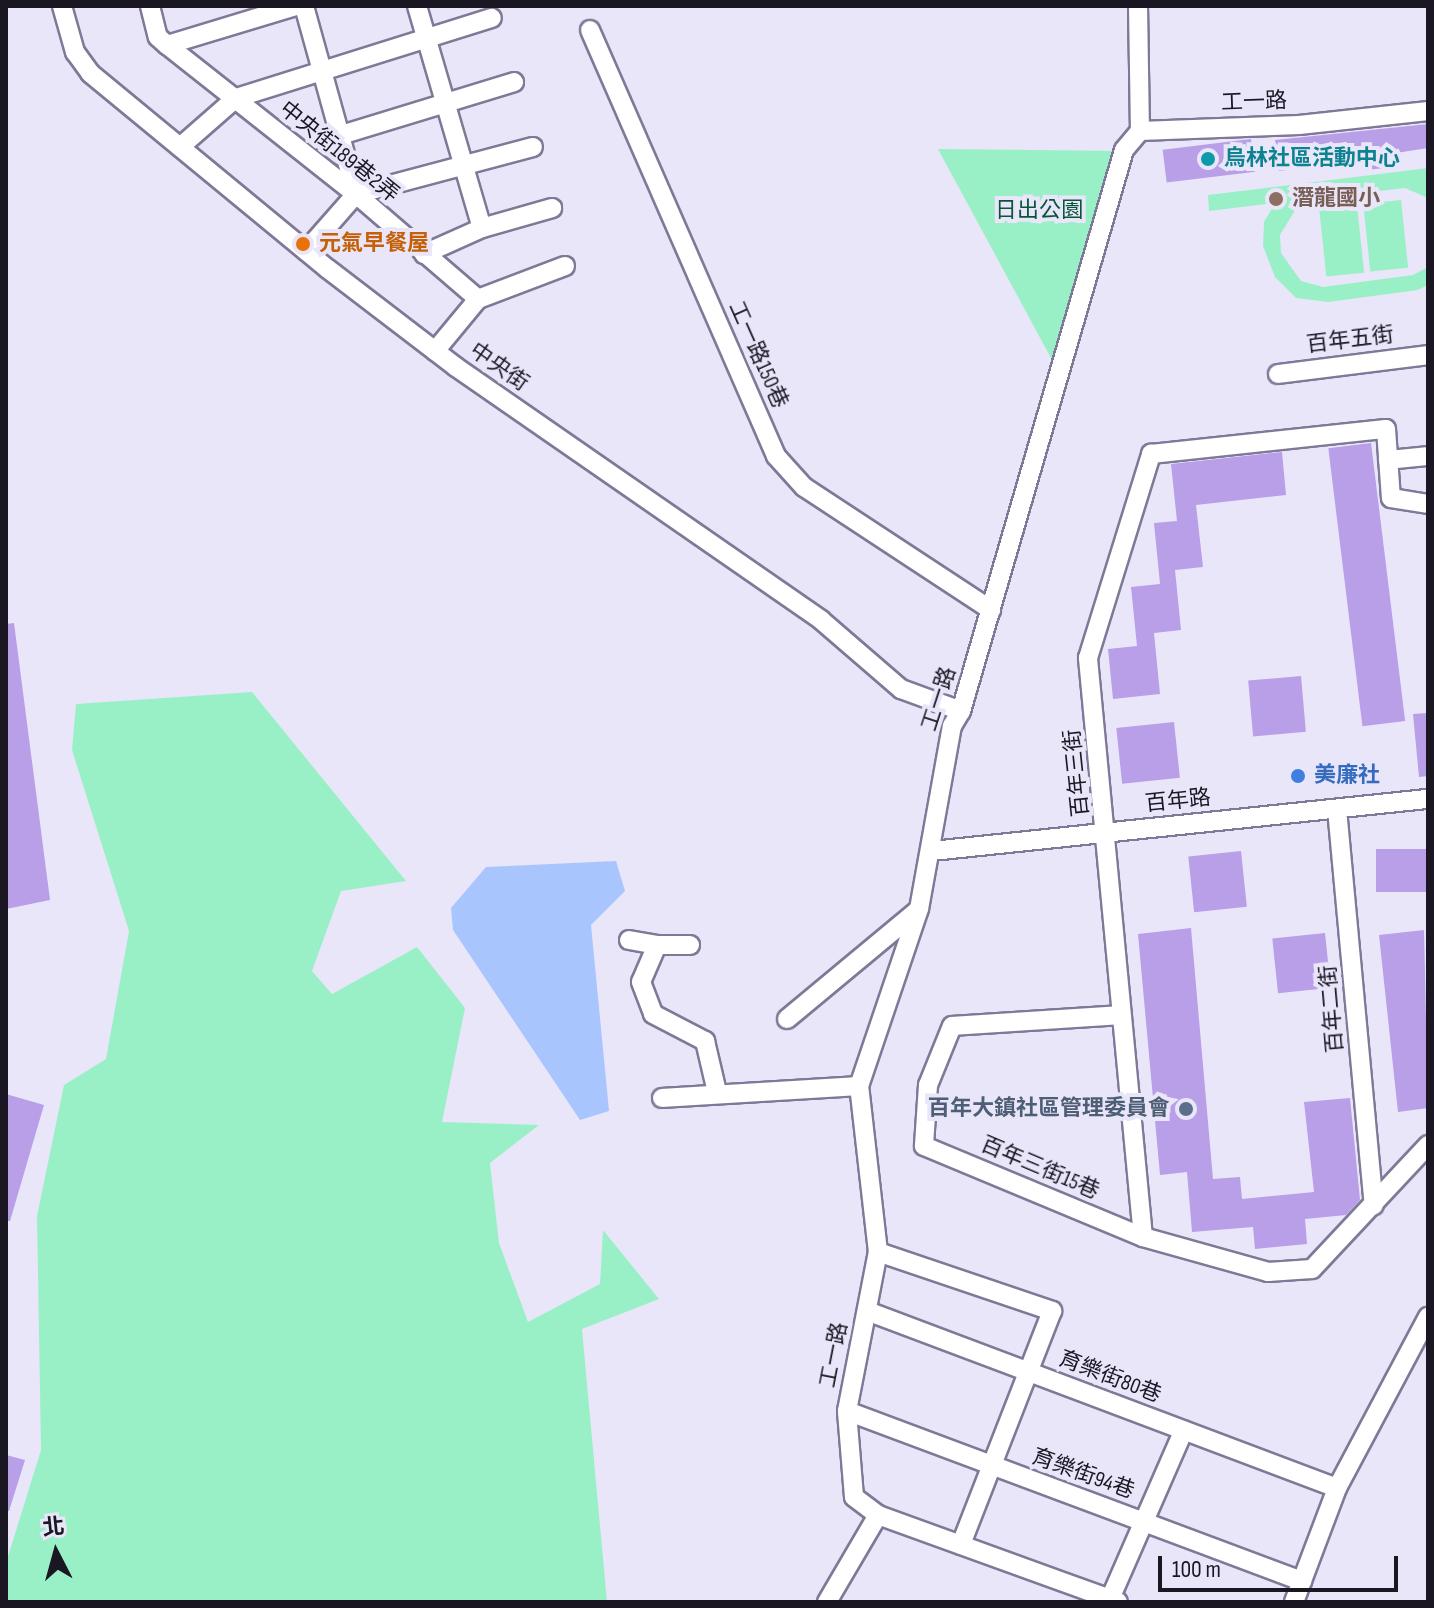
<!DOCTYPE html>
<html>
<head>
<meta charset="utf-8">
<style>
	body { margin:0 }
	#map { position:relative; width:1434px; height:1608px; overflow:hidden; background:#e9e6fa; font-family:"Sofia Sans Condensed","Noto Sans TC",sans-serif }
	div>[style] { position:absolute }
	[style*='--x'] { left:calc(var(--x)*1px); top:calc(var(--y)*1px); width:calc(var(--w)*1px); rotate:calc(var(--a)*1deg) }
	.green>* { inset:0; background:#9af0c6; transform-origin:0 0 }
	.water>* { inset:0; background:#a8c5fe }
	.building>* { inset:0; background:#b99ee8; transform-origin:0 0 }
	.roads { filter:drop-shadow(2px 0 #7f7997) drop-shadow(-2px 0 #7f7997) drop-shadow(0 2px #7f7997) drop-shadow(0 -2px #7f7997) }
	.minor>* { height:18px; margin:-9px; padding:0 9px; transform-origin:9px; border-radius:9px; background:#fff }
	.dots>* { width:22px; height:22px; translate:-50% -50%; box-sizing:border-box; border:4px solid #e9e6fa; border-radius:50% }
	span { translate:-50% -50%; white-space:nowrap; text-align:center; line-height:1.15; -webkit-text-stroke:8px #e9e6fa; paint-order:stroke }
	.street-label { font-size:22px; color:#1a1723 }
	.culture-label { font-size:22px; color:#0d838f; font-weight:700 }
	.left { translate:0 -50%; text-align:left }
	.education-label { font-size:22px; color:#785e54; font-weight:700 }
	.park-label { font-size:22px; color:#095539 }
	.food-label { font-size:22px; color:#c56008; font-weight:700 }
	.shop-label { font-size:22px; color:#366cbe; font-weight:700 }
	.service-label { font-size:22px; color:#4e5e75; font-weight:700 }
	.right { translate:-100% -50%; text-align:right }
	.frame { position:absolute; inset:0; border:8px solid #1a1723; pointer-events:none }
	.north { position:absolute; left:16px; top:1512px; width:80px; height:80px; -webkit-text-stroke:6px #e9e6fa; paint-order:stroke; rotate:354deg; font-size:22px; font-weight:700; line-height:32px; text-align:center; color:#1a1723 }
	.north::after { content:''; display:block; margin:auto; width:28px; height:36px; background:#1a1723; clip-path:polygon(50% 0,100% 100%,50% 72%,0 100%) }
	.scale { position:absolute; left:1158px; top:1556px; width:240px; height:36px; box-sizing:border-box; border:4px solid #1a1723; border-top:0; padding-left:10px; font-size:24px; line-height:28px; white-space:nowrap; color:#1a1723; -webkit-text-stroke:6px #e9e6fa; paint-order:stroke }
</style>
</head>
<body>
<div id="map">
	<div class="green">
		<div style="clip-path:polygon(938px 149px,1122px 151px,1052px 360px)"></div>
		<div style="clip-path:polygon(1428px 168px,1428px 198px,1405px 188px,1313px 199px,1297px 207px,1280px 235px,1281px 253px,1301px 281px,1323px 287px,1413px 275px,1428px 267px,1428px 285px,1418px 290px,1328px 302px,1296px 298px,1275px 277px,1263px 246px,1264px 222px,1275px 203px,1209px 211px,1208px 195px)"></div>
		<div style="left:1401px;top:200px;width:68px;height:38px;rotate:84deg"></div>
		<div style="left:1357px;top:205px;width:68px;height:38px;rotate:84deg"></div>
		<div style="clip-path:polygon(252px 692px,406px 881px,341px 891px,312px 971px,332px 994px,417px 947px,465px 1008px,442px 1122px,539px 1125px,490px 1163px,499px 1243px,528px 1322px,600px 1284px,603px 1230px,659px 1299px,582px 1329px,607px 1602px,6px 1602px,6px 1563px,41px 1450px,37px 1216px,64px 1085px,106px 1059px,129px 931px,72px 750px,76px 704px)"></div>
	</div>
	<div class="water">
		<div style="clip-path:polygon(616px 861px,625px 891px,591px 925px,609px 1111px,580px 1120px,453px 930px,451px 908px,486px 867px)"></div>
	</div>
	<div class="building">
		<div style="clip-path:polygon(1428px 124px,1428px 148px,1396px 153px,1397px 162px,1384px 163px,1384px 168px,1367px 170px,1366px 161px,1279px 171px,1275px 140px)"></div>
		<div style="left:1251px;top:139px;width:33px;height:89px;rotate:83deg"></div>
		<div style="left:1371px;top:443px;width:280px;height:43px;rotate:83deg"></div>
		<div style="clip-path:polygon(1282px 452px,1286px 495px,1196px 505px,1203px 567px,1175px 570px,1181px 630px,1154px 633px,1160px 694px,1113px 699px,1108px 649px,1137px 646px,1131px 587px,1160px 584px,1154px 523px,1177px 521px,1171px 464px)"></div>
		<div style="clip-path:polygon(14px 623px,50px 900px,6px 909px,6px 624px)"></div>
		<div style="left:1301px;top:676px;width:56px;height:53px;rotate:85deg"></div>
		<div style="clip-path:polygon(1428px 713px,1428px 776px,1419px 777px,1413px 714px)"></div>
		<div style="left:1174px;top:722px;width:56px;height:58px;rotate:84deg"></div>
		<div style="left:1428px;top:849px;width:43px;height:52px;rotate:90deg"></div>
		<div style="left:1241px;top:851px;width:56px;height:53px;rotate:84deg"></div>
		<div style="clip-path:polygon(1191px 928px,1213px 1179px,1240px 1177px,1242px 1199px,1314px 1192px,1304px 1102px,1350px 1098px,1360px 1200px,1346px 1215px,1305px 1219px,1307px 1244px,1255px 1249px,1253px 1227px,1192px 1232px,1187px 1172px,1160px 1175px,1138px 934px)"></div>
		<div style="clip-path:polygon(1424px 930px,1428px 1108px,1398px 1112px,1379px 935px)"></div>
		<div style="left:1325px;top:933px;width:55px;height:53px;rotate:84deg"></div>
		<div style="clip-path:polygon(6px 1094px,44px 1105px,10px 1221px,6px 1221px)"></div>
		<div style="clip-path:polygon(6px 1455px,25px 1460px,9px 1511px,6px 1511px)"></div>
	</div>
	<div class="roads">
		<div class="minor">
			<div style="--x:62;--y:6;--w:48;--a:74.2"></div>
			<div style="--x:75;--y:52;--w:26;--a:54"></div>
			<div style="--x:90;--y:73;--w:308;--a:39.5"></div>
			<div style="--x:328;--y:269;--w:161;--a:37.4"></div>
			<div style="--x:456;--y:367;--w:444;--a:34.7"></div>
			<div style="--x:821;--y:620;--w:106;--a:40.8"></div>
			<div style="--x:901;--y:689;--w:64;--a:20.1"></div>
			<div style="--x:150;--y:6;--w:32;--a:76"></div>
			<div style="--x:158;--y:37;--w:12;--a:42"></div>
			<div style="--x:167;--y:45;--w:241;--a:38.3"></div>
			<div style="--x:356;--y:194;--w:161;--a:40.7"></div>
			<div style="--x:304;--y:6;--w:195;--a:74.5"></div>
			<div style="--x:417;--y:6;--w:231;--a:73.7"></div>
			<div style="--x:1138;--y:6;--w:125;--a:89.1"></div>
			<div style="--x:590;--y:30;--w:465;--a:66.4"></div>
			<div style="--x:776;--y:456;--w:42;--a:47.9"></div>
			<div style="--x:804;--y:487;--w:224;--a:33.3"></div>
			<div style="--x:167;--y:45;--w:135;--a:-16.8"></div>
			<div style="--x:341;--y:135;--w:181;--a:-17"></div>
			<div style="--x:180;--y:147;--w:74;--a:-41.2"></div>
			<div style="--x:236;--y:98;--w:268;--a:-17.4"></div>
			<div style="--x:356;--y:194;--w:183;--a:-14.9"></div>
			<div style="--x:306;--y:251;--w:76;--a:-48.7"></div>
			<div style="--x:424;--y:254;--w:64;--a:-24.1"></div>
			<div style="--x:482;--y:228;--w:73;--a:-15.9"></div>
			<div style="--x:435;--y:351;--w:67;--a:-50.4"></div>
			<div style="--x:478;--y:299;--w:93;--a:-20.8"></div>
			<div style="--x:1278;--y:374;--w:151;--a:-7.2"></div>
			<div style="--x:1388;--y:460;--w:40;--a:-5.7"></div>
			<div style="--x:1337;--y:809;--w:398;--a:84.7"></div>
			<div style="--x:932;--y:851;--w:499;--a:-6"></div>
			<div style="--x:629;--y:940;--w:28;--a:10"></div>
			<div style="--x:657;--y:945;--w:40;--a:113.4"></div>
			<div style="--x:641;--y:982;--w:34;--a:69"></div>
			<div style="--x:653;--y:1014;--w:59;--a:27.4"></div>
			<div style="--x:705;--y:1041;--w:52;--a:76.8"></div>
			<div style="--x:657;--y:945;--w:33;--a:0"></div>
			<div style="--x:1121;--y:1015;--w:169;--a:176.3"></div>
			<div style="--x:952;--y:1026;--w:64;--a:112.1"></div>
			<div style="--x:928;--y:1085;--w:61;--a:93.8"></div>
			<div style="--x:924;--y:1146;--w:237;--a:22.6"></div>
			<div style="--x:1143;--y:1237;--w:130;--a:15.6"></div>
			<div style="--x:1268;--y:1272;--w:44;--a:-3.9"></div>
			<div style="--x:1312;--y:1269;--w:170;--a:-46.9"></div>
			<div style="--x:787;--y:1019;--w:169;--a:-39.7"></div>
			<div style="--x:662;--y:1098;--w:197;--a:-3.5"></div>
			<div style="--x:1143;--y:1237;--w:582;--a:-95.43"></div>
			<div style="--x:1088;--y:658;--w:214;--a:-72.8"></div>
			<div style="--x:1151;--y:454;--w:236;--a:-6.1"></div>
			<div style="--x:1386;--y:429;--w:69;--a:85.9"></div>
			<div style="--x:1391;--y:498;--w:37;--a:9"></div>
			<div style="--x:878;--y:1252;--w:184;--a:18.7"></div>
			<div style="--x:1052;--y:1311;--w:251;--a:111.3"></div>
			<div style="--x:867;--y:1311;--w:502;--a:20.64"></div>
			<div style="--x:847;--y:1411;--w:486;--a:20.5"></div>
			<div style="--x:878;--y:1515;--w:255;--a:19.9"></div>
			<div style="--x:1110;--y:1599;--w:184;--a:-66.4"></div>
			<div style="--x:827;--y:1602;--w:101;--a:-59.6"></div>
			<div style="--x:878;--y:1515;--w:30;--a:-143"></div>
			<div style="--x:854;--y:1497;--w:86;--a:-94.7"></div>
			<div style="--x:847;--y:1411;--w:162;--a:-79"></div>
			<div style="--x:878;--y:1252;--w:167;--a:-96.5"></div>
			<div style="--x:859;--y:1086;--w:187;--a:-71.3"></div>
			<div style="--x:919;--y:909;--w:186;--a:-79.8"></div>
			<div style="--x:952;--y:726;--w:17;--a:-59"></div>
			<div style="--x:961;--y:711;--w:584;--a:-73.8"></div>
			<div style="--x:1124;--y:150;--w:25;--a:-50"></div>
			<div style="--x:1140;--y:131;--w:159;--a:-2.2"></div>
			<div style="--x:1299;--y:125;--w:130;--a:-6.2"></div>
			<div style="--x:1294;--y:1602;--w:122;--a:-69.3"></div>
			<div style="--x:1337;--y:1488;--w:194;--a:-62"></div>
		</div>
	</div>
	<div class="dots">
		<div style="left:1208px;top:159px;background:#0f9aa8"></div>
		<div style="left:1276px;top:199px;background:#8d6e63"></div>
		<div style="left:303px;top:244px;background:#e8710a"></div>
		<div style="left:1298px;top:776px;background:#3f7fe0"></div>
		<div style="left:1186px;top:1109px;background:#5c6f8a"></div>
	</div>
	<div class="street-label">
		<span style="left:1254px;top:102px;rotate:-2deg">工一路</span>
		<span style="left:339px;top:152px;rotate:39deg">中央街189巷2弄</span>
		<span style="left:1350px;top:340px;rotate:-7deg">百年五街</span>
		<span style="left:758px;top:355px;rotate:66deg">工一路150巷</span>
		<span style="left:499px;top:367px;rotate:35deg">中央街</span>
		<span style="left:939px;top:699px;rotate:-72deg">工一路</span>
		<span style="left:1077px;top:773px;rotate:-96deg">百年三街</span>
		<span style="left:1178px;top:801px;rotate:-6deg">百年路</span>
		<span style="left:1332px;top:1009px;rotate:-95deg">百年二街</span>
		<span style="left:1040px;top:1168px;rotate:23deg">百年三街15巷</span>
		<span style="left:834px;top:1355px;rotate:-79deg">工一路</span>
		<span style="left:1110px;top:1377px;rotate:21deg">育樂街80巷</span>
		<span style="left:1083px;top:1474px;rotate:20deg">育樂街94巷</span>
	</div>
	<div class="culture-label">
		<span class="left" style="left:1224px;top:159px">烏林社區活動中心</span>
	</div>
	<div class="education-label">
		<span class="left" style="left:1292px;top:199px">潛龍國小</span>
	</div>
	<div class="park-label">
		<span style="left:1039px;top:211px">日出公園</span>
	</div>
	<div class="food-label">
		<span class="left" style="left:319px;top:244px">元氣早餐屋</span>
	</div>
	<div class="shop-label">
		<span class="left" style="left:1314px;top:776px">美廉社</span>
	</div>
	<div class="service-label">
		<span class="right" style="left:1170px;top:1109px">百年大鎮社區管理委員會</span>
	</div>
	<div class="frame"></div>
	<div class="north">北</div>
	<div class="scale">100 m</div>
</div>
</body>
</html>
